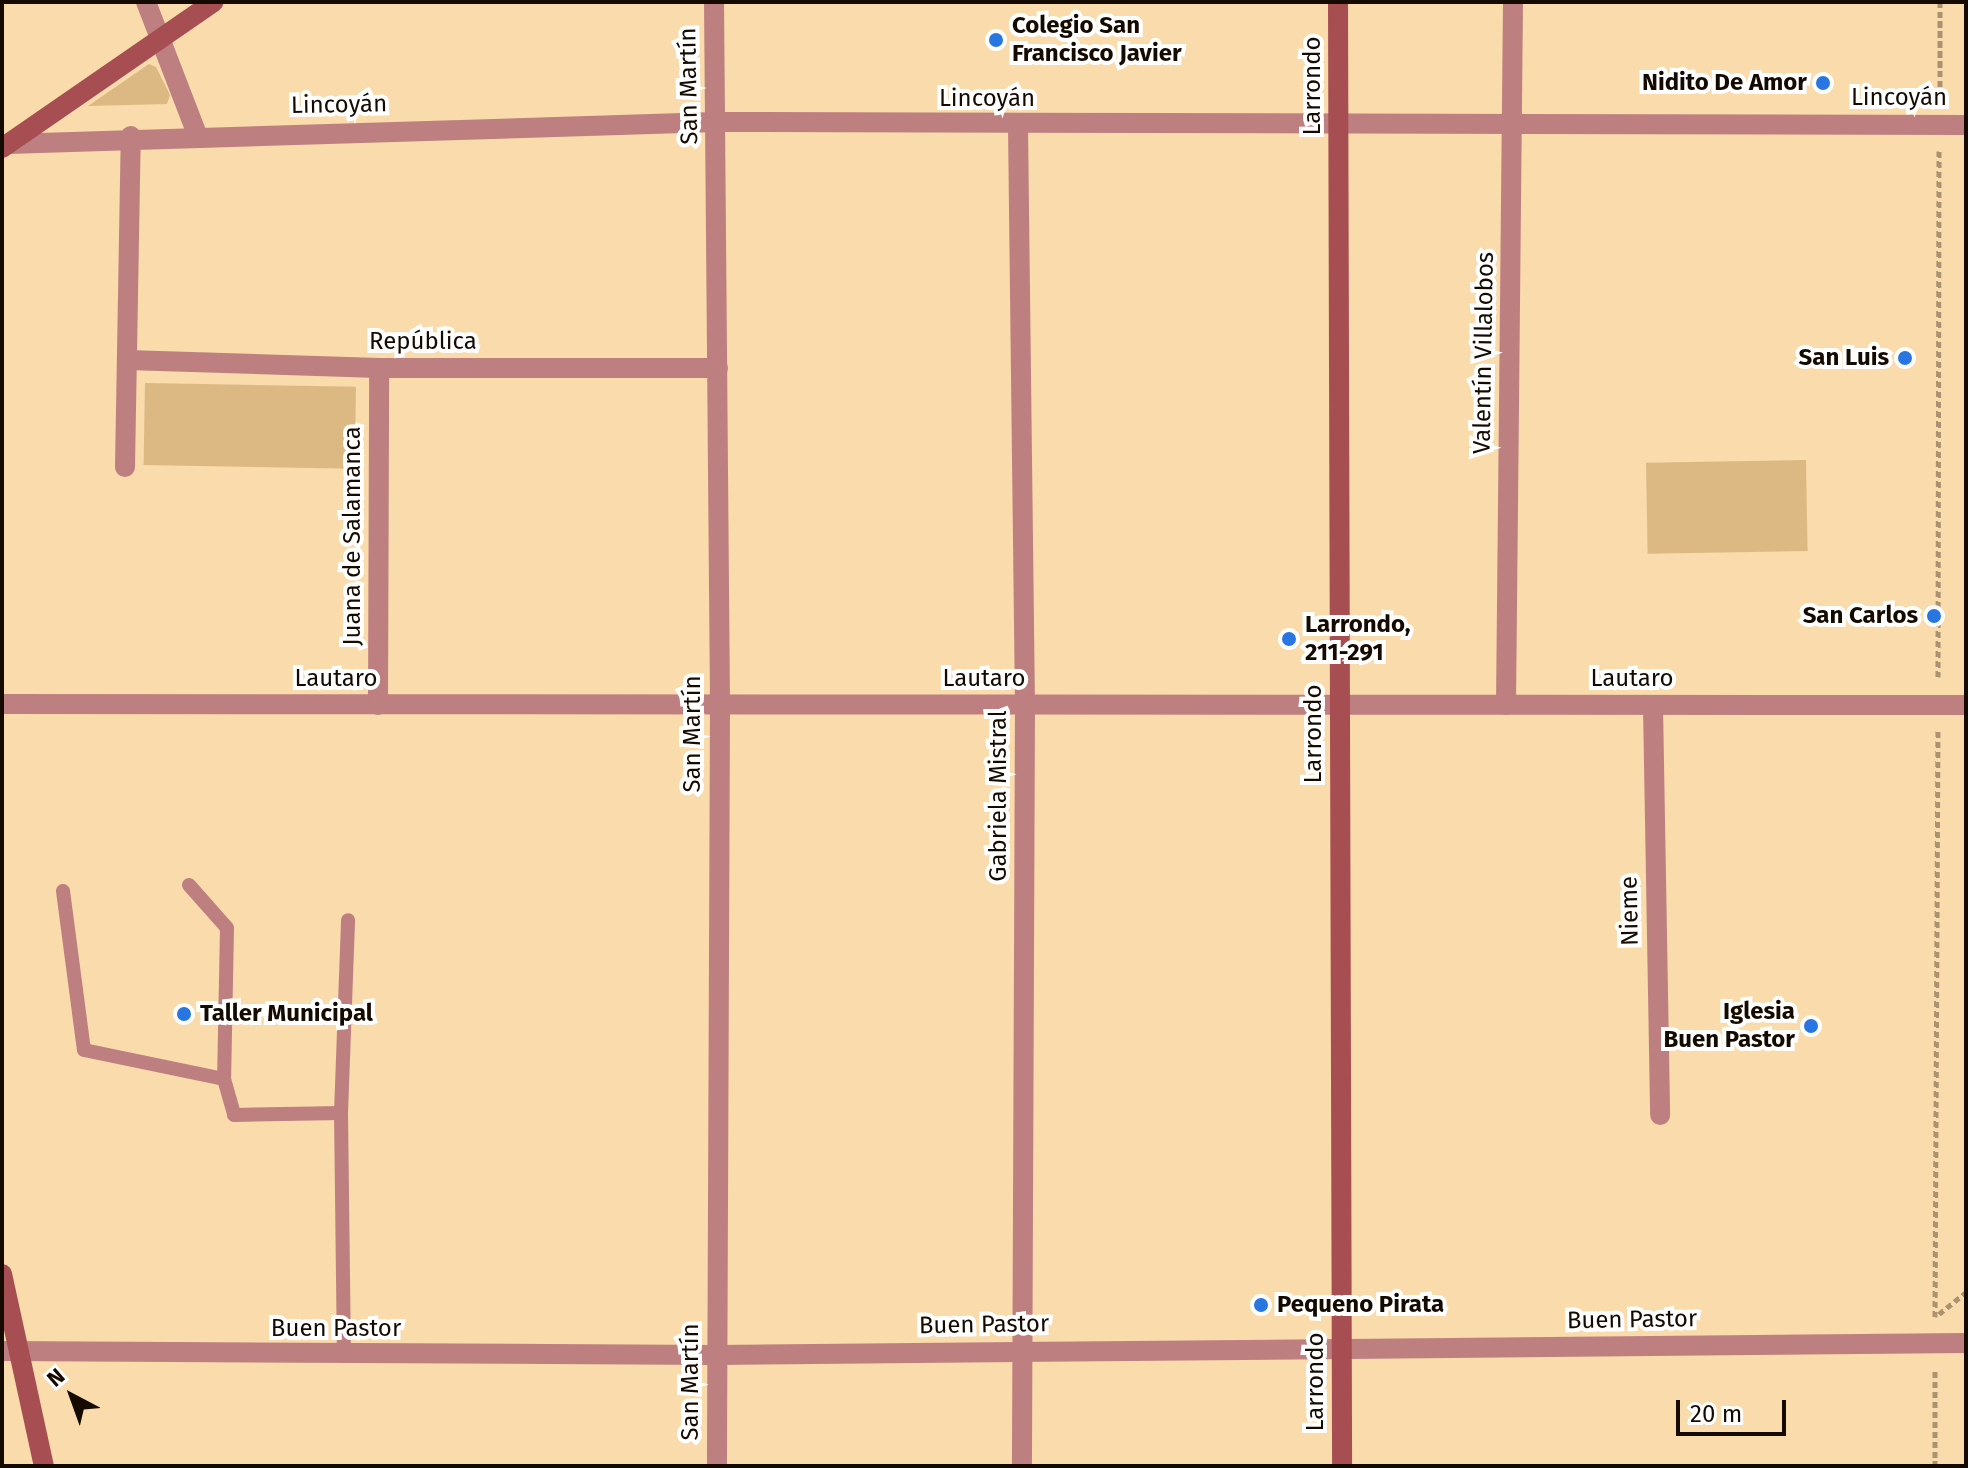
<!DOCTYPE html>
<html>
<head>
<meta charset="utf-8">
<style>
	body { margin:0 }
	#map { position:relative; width:1968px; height:1468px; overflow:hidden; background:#f9dbac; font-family:"Fira Sans",sans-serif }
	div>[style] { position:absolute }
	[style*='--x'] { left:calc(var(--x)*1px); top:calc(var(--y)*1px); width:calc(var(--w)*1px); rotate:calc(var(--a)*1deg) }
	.green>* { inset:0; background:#dcb983; transform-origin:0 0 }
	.path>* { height:5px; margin-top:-2.5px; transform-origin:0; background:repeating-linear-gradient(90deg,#ab9371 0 6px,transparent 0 10px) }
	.lane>* { height:14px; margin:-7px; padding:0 7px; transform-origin:7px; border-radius:7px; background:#be7f81 }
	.street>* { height:20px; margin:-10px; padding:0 10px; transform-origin:10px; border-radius:10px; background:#be7f81 }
	.secondary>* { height:20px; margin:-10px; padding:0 10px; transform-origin:10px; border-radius:10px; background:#a74e53 }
	.dots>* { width:22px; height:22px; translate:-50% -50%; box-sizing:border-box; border:4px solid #fff; border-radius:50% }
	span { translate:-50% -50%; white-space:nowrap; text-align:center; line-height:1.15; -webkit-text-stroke:8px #fff; paint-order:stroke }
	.poi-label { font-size:24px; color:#140a00; font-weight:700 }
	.left { translate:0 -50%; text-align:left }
	.right { translate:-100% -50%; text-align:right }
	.street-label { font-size:24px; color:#140a00 }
	.frame { position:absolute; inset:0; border:4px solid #140a00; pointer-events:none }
	.north { position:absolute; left:32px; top:1356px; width:80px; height:80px; -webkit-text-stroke:6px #fff; paint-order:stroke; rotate:319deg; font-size:22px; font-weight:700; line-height:32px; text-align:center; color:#140a00 }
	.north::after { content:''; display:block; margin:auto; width:28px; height:36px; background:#140a00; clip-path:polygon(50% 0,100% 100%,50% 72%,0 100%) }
	.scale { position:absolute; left:1676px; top:1400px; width:110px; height:36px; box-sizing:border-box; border:4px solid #140a00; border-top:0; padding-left:10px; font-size:24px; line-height:28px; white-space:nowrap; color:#140a00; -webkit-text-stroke:6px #fff; paint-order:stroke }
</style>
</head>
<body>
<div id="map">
	<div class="green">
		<div style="clip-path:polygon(149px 64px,156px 67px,170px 95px,167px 104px,88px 106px)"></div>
		<div style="left:145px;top:383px;width:211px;height:82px;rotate:1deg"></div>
		<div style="left:1806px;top:460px;width:91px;height:160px;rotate:89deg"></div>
	</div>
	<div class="path">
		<div style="--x:1940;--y:97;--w:95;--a:-90"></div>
		<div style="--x:1938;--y:677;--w:526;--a:-89.89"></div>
		<div style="--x:1939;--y:1314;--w:35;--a:-39"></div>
		<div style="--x:1935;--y:1317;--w:586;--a:-89.71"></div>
		<div style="--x:1935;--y:1371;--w:95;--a:90"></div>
	</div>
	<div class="lane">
		<div style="--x:189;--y:885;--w:57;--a:48.5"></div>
		<div style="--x:227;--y:928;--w:151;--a:91.1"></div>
		<div style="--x:63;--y:891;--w:160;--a:82.5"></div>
		<div style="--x:84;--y:1050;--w:143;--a:11.7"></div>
		<div style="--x:224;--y:1079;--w:37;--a:74"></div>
		<div style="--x:234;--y:1115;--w:107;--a:-1.1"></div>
		<div style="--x:341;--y:1113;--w:243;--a:89.3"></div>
		<div style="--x:341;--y:1113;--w:193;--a:-87.9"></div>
	</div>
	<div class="street">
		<div style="--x:146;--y:2;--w:142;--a:68.9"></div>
		<div style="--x:714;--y:2;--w:703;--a:89.51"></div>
		<div style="--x:720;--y:705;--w:761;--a:90.23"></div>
		<div style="--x:1018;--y:126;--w:579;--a:89.31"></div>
		<div style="--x:1025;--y:705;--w:761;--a:90.23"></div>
		<div style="--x:8;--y:144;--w:707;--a:-1.78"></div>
		<div style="--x:715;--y:122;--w:1251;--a:0.14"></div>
		<div style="--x:127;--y:360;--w:252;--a:1.8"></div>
		<div style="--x:379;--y:368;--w:339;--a:0"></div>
		<div style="--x:125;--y:467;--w:331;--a:-89"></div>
		<div style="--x:2;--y:704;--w:1964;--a:0.03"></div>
		<div style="--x:378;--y:705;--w:337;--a:-89.8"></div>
		<div style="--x:1506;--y:705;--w:703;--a:-89.43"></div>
		<div style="--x:1653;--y:706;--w:409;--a:89"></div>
		<div style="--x:2;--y:1351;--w:714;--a:0.32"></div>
		<div style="--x:716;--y:1355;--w:1250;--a:-0.55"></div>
	</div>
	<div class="secondary">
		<div style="--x:1338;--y:2;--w:1464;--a:89.84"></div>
		<div style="--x:2;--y:148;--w:257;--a:-34.6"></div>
		<div style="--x:2;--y:1274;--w:197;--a:77.7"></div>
	</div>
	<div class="dots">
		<div style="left:996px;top:40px;background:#2876e1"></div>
		<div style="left:1823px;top:83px;background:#2876e1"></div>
		<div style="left:1905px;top:358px;background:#2876e1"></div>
		<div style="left:1934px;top:616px;background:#2876e1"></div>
		<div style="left:1289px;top:639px;background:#2876e1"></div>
		<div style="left:184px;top:1014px;background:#2876e1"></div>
		<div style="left:1811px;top:1026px;background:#2876e1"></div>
		<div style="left:1261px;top:1305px;background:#2876e1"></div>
	</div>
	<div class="poi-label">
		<span class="left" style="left:1012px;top:40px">Colegio San<br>Francisco Javier</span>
		<span class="right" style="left:1807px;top:83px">Nidito De Amor</span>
		<span class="right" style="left:1889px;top:358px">San Luis</span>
		<span class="right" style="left:1918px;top:616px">San Carlos</span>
		<span class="left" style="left:1305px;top:639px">Larrondo,<br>211-291</span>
		<span class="right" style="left:1795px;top:1026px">Iglesia<br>Buen Pastor</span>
		<span class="left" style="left:200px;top:1014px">Taller Municipal</span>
		<span class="left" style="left:1277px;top:1305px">Pequeno Pirata</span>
	</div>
	<div class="street-label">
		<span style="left:689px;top:86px;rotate:-91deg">San Martín</span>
		<span style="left:1313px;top:86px;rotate:-90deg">Larrondo</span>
		<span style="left:1899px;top:98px">Lincoyán</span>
		<span style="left:987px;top:99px">Lincoyán</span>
		<span style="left:339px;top:105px;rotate:-1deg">Lincoyán</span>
		<span style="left:423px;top:342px">República</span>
		<span style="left:1484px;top:353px;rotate:-89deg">Valentín Villalobos</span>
		<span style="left:353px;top:536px;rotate:-90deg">Juana de Salamanca</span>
		<span style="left:336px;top:679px">Lautaro</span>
		<span style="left:984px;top:679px">Lautaro</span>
		<span style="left:1632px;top:679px">Lautaro</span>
		<span style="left:693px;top:734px;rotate:-90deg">San Martín</span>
		<span style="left:1314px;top:734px;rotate:-90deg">Larrondo</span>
		<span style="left:999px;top:796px;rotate:-90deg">Gabriela Mistral</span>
		<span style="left:1630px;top:911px;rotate:-91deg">Nieme</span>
		<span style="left:1632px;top:1320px;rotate:-1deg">Buen Pastor</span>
		<span style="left:984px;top:1325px;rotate:-1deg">Buen Pastor</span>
		<span style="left:336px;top:1329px">Buen Pastor</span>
		<span style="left:691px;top:1382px;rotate:-90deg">San Martín</span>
		<span style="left:1316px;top:1382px;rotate:-90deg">Larrondo</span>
	</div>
	<div class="frame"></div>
	<div class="north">N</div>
	<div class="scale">20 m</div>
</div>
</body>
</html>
